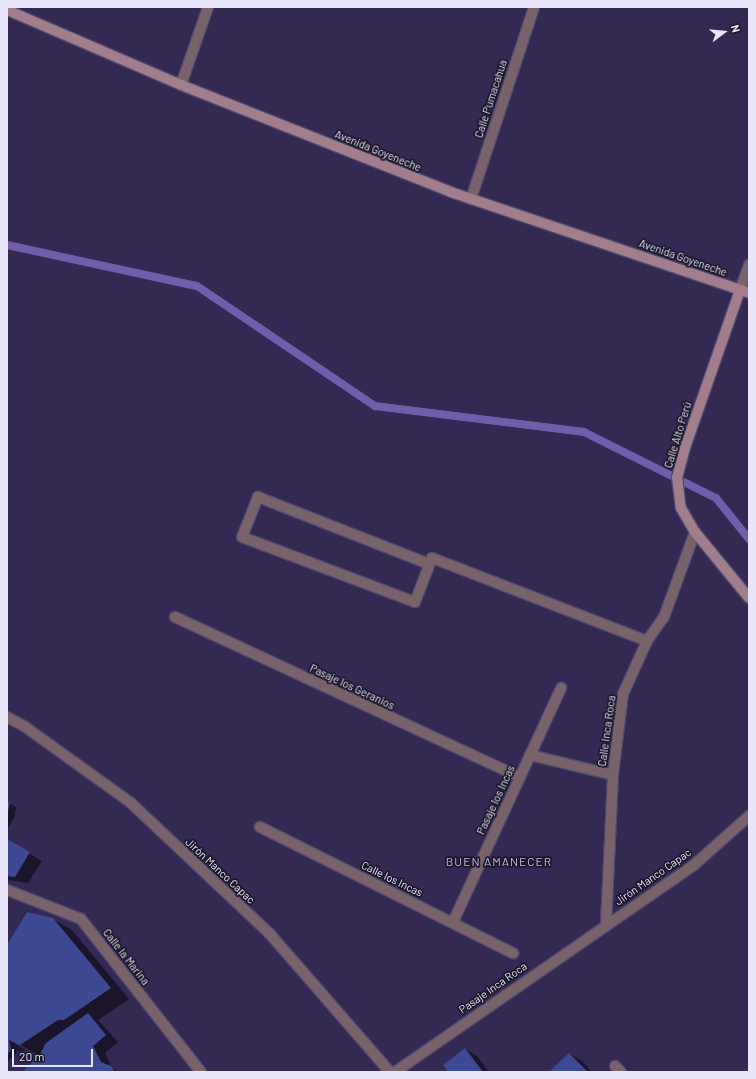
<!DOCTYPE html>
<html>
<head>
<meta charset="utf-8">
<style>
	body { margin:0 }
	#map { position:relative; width:756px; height:1079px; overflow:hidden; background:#332953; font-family:Barlow,sans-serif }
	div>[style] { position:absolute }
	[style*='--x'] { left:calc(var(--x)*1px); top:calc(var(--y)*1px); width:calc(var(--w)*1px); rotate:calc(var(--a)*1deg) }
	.shadow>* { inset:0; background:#0007 }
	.stream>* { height:8px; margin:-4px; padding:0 4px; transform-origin:4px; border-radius:4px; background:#715dac }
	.building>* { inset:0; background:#3d4992 }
	.roads { filter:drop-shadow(1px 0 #50476e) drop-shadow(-1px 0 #50476e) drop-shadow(0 1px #50476e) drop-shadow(0 -1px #50476e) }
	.street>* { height:10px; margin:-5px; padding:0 5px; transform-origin:5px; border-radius:5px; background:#7a626b }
	.secondary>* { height:10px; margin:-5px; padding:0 5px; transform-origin:5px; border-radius:5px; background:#a27d8b }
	span { translate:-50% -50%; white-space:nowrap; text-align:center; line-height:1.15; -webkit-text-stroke:3.5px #1a1628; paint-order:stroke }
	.street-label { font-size:11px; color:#e9e5fb }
	.neighbourhood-label { font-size:12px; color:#c1b7eb; letter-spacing:1px }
	.frame { position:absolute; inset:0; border:8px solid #e9e5fb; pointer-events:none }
	.north { position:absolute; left:704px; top:12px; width:40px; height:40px; -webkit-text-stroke:3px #1a1628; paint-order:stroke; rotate:74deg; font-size:11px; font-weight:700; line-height:16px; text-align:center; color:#e9e5fb }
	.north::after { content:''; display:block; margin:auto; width:14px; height:18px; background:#e9e5fb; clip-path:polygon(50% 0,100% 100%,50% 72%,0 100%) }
	.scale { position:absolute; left:12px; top:1049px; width:81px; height:18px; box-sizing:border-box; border:2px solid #e9e5fb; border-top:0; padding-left:5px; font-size:12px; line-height:14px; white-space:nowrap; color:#e9e5fb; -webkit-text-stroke:3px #1a1628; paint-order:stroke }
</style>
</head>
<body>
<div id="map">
	<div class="shadow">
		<div style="clip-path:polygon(7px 802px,16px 807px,15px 816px,7px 830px)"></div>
		<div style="clip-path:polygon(7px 840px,42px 861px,28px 883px,7px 880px)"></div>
		<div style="clip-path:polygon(53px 919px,72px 930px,129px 999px,98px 1020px,118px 1042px,105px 1053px,112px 1068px,119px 1072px,24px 1072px,42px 1053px,39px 1055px,15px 1042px,15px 1044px,26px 1050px,20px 1052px,16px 1050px,17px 1053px,7px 1062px,7px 965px,10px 960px,7px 957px,7px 947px)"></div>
		<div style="clip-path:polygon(465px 1049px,477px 1056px,489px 1072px,449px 1072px)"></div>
		<div style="clip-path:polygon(570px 1054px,582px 1061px,592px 1072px,550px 1072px)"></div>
	</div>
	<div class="stream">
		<div style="--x:7;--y:245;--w:194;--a:12.2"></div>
		<div style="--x:197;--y:286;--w:215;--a:34"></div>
		<div style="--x:375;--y:406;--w:211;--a:7.1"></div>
		<div style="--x:584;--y:432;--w:148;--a:26.6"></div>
		<div style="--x:716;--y:498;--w:53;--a:51.2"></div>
	</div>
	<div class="building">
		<div style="clip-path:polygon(7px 802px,10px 803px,7px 815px)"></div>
		<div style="clip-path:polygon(7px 839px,30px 852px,15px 877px,7px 876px)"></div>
		<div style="clip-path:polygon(27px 912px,53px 918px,111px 988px,64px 1020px,58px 1020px,20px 1045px,9px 1040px,11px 1050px,7px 1054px,7px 963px,9px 960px,7px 959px,7px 945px)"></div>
		<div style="clip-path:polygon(88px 1013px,106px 1035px,93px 1046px,101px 1062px,111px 1066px,115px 1072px,22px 1072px,39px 1056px,46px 1043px)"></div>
		<div style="clip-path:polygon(465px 1048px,483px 1072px,448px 1072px,443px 1065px)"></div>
		<div style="clip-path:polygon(569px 1053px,588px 1072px,549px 1072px)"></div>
	</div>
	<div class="roads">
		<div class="street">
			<div style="--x:181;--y:85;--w:83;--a:-70.9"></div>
			<div style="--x:471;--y:199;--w:202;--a:-71.8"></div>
			<div style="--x:740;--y:290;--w:27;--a:-70"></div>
			<div style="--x:429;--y:564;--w:184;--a:-158.6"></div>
			<div style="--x:258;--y:497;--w:43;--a:111.8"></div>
			<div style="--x:242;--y:537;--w:185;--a:20.6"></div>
			<div style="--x:415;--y:602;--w:47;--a:-68.9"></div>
			<div style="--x:432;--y:558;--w:230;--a:21.1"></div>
			<div style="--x:175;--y:617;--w:379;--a:24.9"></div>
			<div style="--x:7;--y:717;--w:19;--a:28"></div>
			<div style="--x:24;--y:726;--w:132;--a:35.7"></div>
			<div style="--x:131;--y:803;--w:191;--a:43.3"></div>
			<div style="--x:270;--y:934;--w:183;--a:49"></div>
			<div style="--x:530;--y:755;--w:85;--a:13.5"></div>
			<div style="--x:260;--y:827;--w:283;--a:26.5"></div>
			<div style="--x:7;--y:890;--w:79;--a:21.4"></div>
			<div style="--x:81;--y:919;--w:194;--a:51.9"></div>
			<div style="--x:453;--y:922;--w:258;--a:-65.2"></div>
			<div style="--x:606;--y:924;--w:149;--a:-87.3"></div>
			<div style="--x:613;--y:775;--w:82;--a:-83"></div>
			<div style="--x:623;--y:694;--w:58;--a:-65.6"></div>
			<div style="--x:647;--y:641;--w:29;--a:-55"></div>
			<div style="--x:664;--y:617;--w:90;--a:-70"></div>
			<div style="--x:615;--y:1066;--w:8;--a:45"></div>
			<div style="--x:395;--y:1072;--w:364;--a:-34.7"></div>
			<div style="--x:694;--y:865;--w:74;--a:-41.7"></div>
		</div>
		<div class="secondary">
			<div style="--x:7;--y:10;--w:189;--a:23.3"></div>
			<div style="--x:181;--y:85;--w:290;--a:21.6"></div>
			<div style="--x:451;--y:192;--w:315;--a:18.7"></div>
			<div style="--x:740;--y:290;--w:167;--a:109.2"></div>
			<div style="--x:685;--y:448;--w:30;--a:105"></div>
			<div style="--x:677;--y:477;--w:31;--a:83"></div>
			<div style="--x:681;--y:508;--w:28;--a:60"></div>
			<div style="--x:695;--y:532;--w:85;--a:50.7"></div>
		</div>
	</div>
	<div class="street-label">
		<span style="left:491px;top:99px;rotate:-72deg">Calle Pumacahua</span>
		<span style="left:378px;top:151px;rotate:22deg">Avenida Goyeneche</span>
		<span style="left:683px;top:258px;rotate:19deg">Avenida Goyeneche</span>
		<span style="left:678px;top:435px;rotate:-73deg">Calle Alto Perú</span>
		<span style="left:352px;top:687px;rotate:25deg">Pasaje los Geranios</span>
		<span style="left:607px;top:731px;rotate:-82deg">Calle Inca Roca</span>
		<span style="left:496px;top:800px;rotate:-65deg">Pasaje los Incas</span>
		<span style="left:220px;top:871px;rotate:43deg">Jirón Manco Capac</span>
		<span style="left:653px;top:877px;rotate:-35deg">Jirón Manco Capac</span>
		<span style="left:392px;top:879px;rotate:26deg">Calle los Incas</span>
		<span style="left:126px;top:957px;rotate:52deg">Calle la Marina</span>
		<span style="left:493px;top:988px;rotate:-35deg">Pasaje Inca Roca</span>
	</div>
	<div class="neighbourhood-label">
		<span style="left:499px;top:862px">BUEN AMANECER</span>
	</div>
	<div class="frame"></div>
	<div class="north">N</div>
	<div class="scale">20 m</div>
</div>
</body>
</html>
